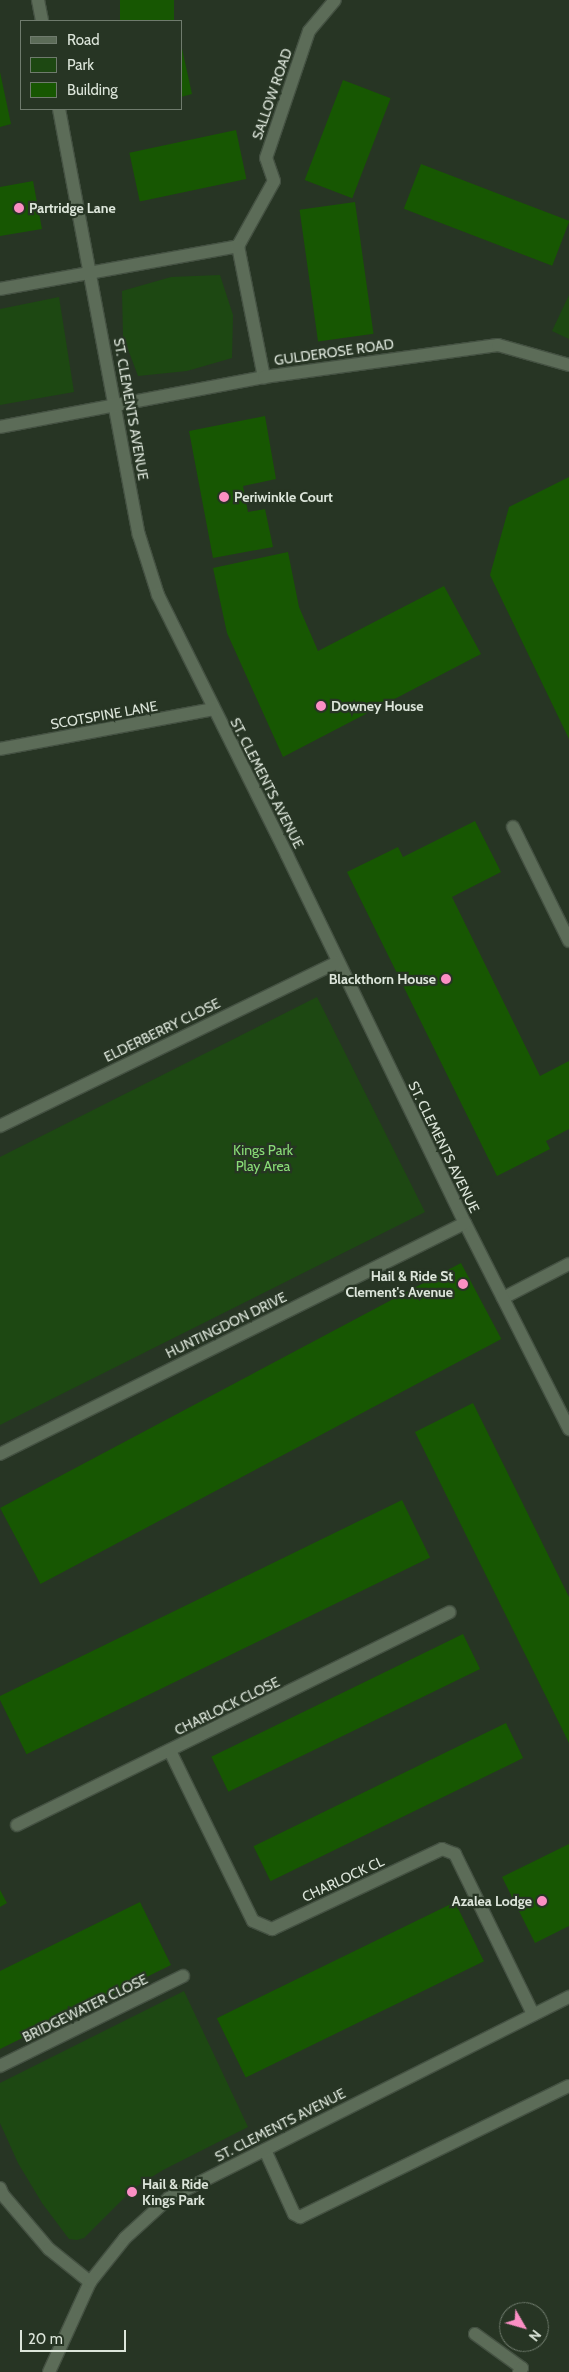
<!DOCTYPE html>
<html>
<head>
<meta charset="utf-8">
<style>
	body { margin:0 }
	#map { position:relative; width:569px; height:2372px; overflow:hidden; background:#273524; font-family:Cabin,sans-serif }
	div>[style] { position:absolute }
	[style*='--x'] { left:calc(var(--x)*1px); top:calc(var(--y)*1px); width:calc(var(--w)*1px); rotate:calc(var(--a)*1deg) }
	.green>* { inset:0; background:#1d4812 }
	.building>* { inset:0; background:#175702; transform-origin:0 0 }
	.roads { filter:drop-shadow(1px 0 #445142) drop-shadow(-1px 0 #445142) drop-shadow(0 1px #445142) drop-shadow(0 -1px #445142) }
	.lane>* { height:12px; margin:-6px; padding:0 6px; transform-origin:6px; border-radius:6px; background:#5c6c58 }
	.street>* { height:12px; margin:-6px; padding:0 6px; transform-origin:6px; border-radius:6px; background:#5c6c58 }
	.dots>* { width:14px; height:14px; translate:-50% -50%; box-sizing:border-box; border:2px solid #273524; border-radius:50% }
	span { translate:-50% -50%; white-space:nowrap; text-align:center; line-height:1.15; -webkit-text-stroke:4.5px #273524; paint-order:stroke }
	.street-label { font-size:14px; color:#dce5da }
	.poi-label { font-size:14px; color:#dce5da; font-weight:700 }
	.left { translate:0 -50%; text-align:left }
	.right { translate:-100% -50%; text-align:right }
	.park-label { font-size:14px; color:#89dc77 }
	.legend { position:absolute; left:20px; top:20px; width:162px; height:90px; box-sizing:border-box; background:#273524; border:1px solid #6f7b6d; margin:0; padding:6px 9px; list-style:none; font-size:15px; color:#dce5da }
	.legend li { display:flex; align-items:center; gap:10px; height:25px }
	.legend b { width:25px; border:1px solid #6f7b6d }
	.north { position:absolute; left:499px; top:2302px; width:50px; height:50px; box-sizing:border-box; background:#273524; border:1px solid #6f7b6d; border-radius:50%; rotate:128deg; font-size:14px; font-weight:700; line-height:20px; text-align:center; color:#dce5da }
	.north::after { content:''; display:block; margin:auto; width:18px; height:22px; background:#fb8fc4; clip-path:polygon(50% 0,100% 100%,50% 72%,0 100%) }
	.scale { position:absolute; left:20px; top:2330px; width:106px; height:22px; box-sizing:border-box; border:2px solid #dce5da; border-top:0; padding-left:6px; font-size:15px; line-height:18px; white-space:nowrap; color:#dce5da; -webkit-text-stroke:4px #273524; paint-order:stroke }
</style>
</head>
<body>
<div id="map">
	<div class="green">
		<div style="clip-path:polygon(220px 275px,233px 315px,232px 358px,187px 371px,138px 376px,123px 336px,122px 291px,171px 277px)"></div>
		<div style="clip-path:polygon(569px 295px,569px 339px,552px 331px)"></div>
		<div style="clip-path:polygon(59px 297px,74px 392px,0 405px,0 309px)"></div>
		<div style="clip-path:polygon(317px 997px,425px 1212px,0 1425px,0 1157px)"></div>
		<div style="clip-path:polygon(184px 1991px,248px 2127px,163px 2170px,134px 2188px,84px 2238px,77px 2240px,69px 2239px,42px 2203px,18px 2163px,0 2123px,0 2083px)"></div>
	</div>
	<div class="building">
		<div style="left:120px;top:0;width:54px;height:21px"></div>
		<div style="clip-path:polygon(181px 44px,192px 94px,181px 97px)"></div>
		<div style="clip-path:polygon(0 72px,11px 124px,0 127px)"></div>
		<div style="left:343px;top:80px;width:51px;height:107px;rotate:21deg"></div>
		<div style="left:236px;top:130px;width:50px;height:109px;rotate:78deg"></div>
		<div style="left:421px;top:164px;width:159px;height:48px;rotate:21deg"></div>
		<div style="clip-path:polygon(33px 181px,42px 229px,0 236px,0 187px)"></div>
		<div style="left:355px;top:202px;width:133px;height:56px;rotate:82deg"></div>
		<div style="clip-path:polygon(265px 416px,276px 479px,243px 486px,248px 512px,265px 509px,273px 547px,213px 558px,189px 431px)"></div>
		<div style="clip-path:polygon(569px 477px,569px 739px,490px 575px,509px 507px)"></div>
		<div style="clip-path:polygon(288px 552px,299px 607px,318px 651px,444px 586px,481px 654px,283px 757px,227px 633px,213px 568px)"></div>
		<div style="clip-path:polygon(475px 821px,501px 872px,452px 897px,540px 1076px,569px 1061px,569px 1129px,546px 1141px,550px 1149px,497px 1176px,347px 872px,398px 847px,403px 857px)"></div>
		<div style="left:461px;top:1263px;width:86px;height:522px;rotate:62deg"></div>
		<div style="clip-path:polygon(473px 1403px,569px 1597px,569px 1743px,415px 1432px)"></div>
		<div style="left:402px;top:1500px;width:64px;height:449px;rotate:64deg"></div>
		<div style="left:463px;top:1634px;width:39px;height:280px;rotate:64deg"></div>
		<div style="left:506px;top:1723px;width:39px;height:281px;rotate:64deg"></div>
		<div style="clip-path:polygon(569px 1844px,569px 1926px,535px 1943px,502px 1877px)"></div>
		<div style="clip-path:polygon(0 1890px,7px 1903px,0 1907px)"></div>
		<div style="clip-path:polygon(140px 1902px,171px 1965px,0 2049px,0 1971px)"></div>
		<div style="left:455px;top:1902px;width:66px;height:265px;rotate:64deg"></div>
	</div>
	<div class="roads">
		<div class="lane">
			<div style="--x:503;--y:1298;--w:74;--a:-27.3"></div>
			<div style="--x:265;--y:2150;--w:70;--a:65.6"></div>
			<div style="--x:294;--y:2214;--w:7;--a:27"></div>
			<div style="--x:300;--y:2217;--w:299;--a:-26"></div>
		</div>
		<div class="street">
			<div style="--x:38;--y:0;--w:21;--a:79"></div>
			<div style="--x:59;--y:109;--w:433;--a:79.4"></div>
			<div style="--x:139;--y:535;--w:63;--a:72.4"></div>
			<div style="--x:158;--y:595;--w:290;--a:63.6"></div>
			<div style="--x:287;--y:855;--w:409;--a:64.2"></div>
			<div style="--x:465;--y:1223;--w:231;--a:63.2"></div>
			<div style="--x:238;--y:246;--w:74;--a:-61"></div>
			<div style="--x:274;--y:181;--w:24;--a:-109"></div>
			<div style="--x:266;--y:158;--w:134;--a:-71.3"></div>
			<div style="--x:309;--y:31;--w:40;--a:-50"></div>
			<div style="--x:0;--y:289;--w:242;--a:-10.2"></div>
			<div style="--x:238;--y:246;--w:134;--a:78.8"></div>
			<div style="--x:0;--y:427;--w:269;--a:-10.7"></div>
			<div style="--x:264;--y:377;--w:236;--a:-7.8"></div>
			<div style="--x:498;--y:345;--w:74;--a:15.7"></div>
			<div style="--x:0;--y:749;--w:217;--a:-10.6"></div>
			<div style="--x:513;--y:827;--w:127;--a:63.8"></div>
			<div style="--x:0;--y:1126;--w:375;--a:-25.9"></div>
			<div style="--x:0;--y:1454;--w:519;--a:-26.42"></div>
			<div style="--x:170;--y:1751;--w:189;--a:64"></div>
			<div style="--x:253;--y:1921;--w:21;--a:23"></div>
			<div style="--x:272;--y:1929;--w:188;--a:-25.2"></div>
			<div style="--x:442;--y:1849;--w:14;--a:21"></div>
			<div style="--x:455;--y:1854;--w:178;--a:64"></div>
			<div style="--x:17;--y:1825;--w:482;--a:-26.2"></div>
			<div style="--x:0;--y:2066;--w:204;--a:-26.2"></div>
			<div style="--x:0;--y:2188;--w:8;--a:67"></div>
			<div style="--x:3;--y:2195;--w:71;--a:49.6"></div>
			<div style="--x:49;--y:2249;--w:53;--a:38.8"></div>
			<div style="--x:475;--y:2334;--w:58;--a:35.9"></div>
			<div style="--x:522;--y:2368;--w:5;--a:127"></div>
			<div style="--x:49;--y:2372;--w:99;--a:-65.5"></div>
			<div style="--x:90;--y:2282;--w:56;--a:-51.5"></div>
			<div style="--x:125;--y:2238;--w:59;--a:-42.3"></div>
			<div style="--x:169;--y:2198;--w:448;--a:-26.7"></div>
		</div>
	</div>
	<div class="dots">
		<div style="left:19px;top:208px;background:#fb8fc4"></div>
		<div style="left:224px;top:497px;background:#fb8fc4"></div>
		<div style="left:321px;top:706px;background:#fb8fc4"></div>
		<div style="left:446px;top:979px;background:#fb8fc4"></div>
		<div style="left:463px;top:1284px;background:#fb8fc4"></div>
		<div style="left:542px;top:1901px;background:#fb8fc4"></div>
		<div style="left:132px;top:2192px;background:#fb8fc4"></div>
	</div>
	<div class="street-label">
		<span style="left:272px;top:94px;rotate:-71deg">SALLOW ROAD</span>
		<span style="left:334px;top:352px;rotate:-8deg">GULDEROSE ROAD</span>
		<span style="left:131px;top:409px;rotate:80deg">ST. CLEMENTS AVENUE</span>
		<span style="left:104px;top:715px;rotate:-10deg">SCOTSPINE LANE</span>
		<span style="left:267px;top:783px;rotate:63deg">ST. CLEMENTS AVENUE</span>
		<span style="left:162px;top:1030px;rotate:-26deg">ELDERBERRY CLOSE</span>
		<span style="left:444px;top:1147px;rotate:64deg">ST. CLEMENTS AVENUE</span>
		<span style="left:226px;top:1325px;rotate:-26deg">HUNTINGDON DRIVE</span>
		<span style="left:227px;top:1706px;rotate:-26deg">CHARLOCK CLOSE</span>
		<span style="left:343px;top:1879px;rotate:-25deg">CHARLOCK CL</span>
		<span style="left:85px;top:2008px;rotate:-26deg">BRIDGEWATER CLOSE</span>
		<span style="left:280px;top:2125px;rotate:-27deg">ST. CLEMENTS AVENUE</span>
	</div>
	<div class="poi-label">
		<span class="left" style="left:29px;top:208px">Partridge Lane</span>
		<span class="left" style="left:234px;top:497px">Periwinkle Court</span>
		<span class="left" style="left:331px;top:706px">Downey House</span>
		<span class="right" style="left:436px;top:979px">Blackthorn House</span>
		<span class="right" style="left:453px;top:1284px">Hail &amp; Ride St<br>Clement's Avenue</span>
		<span class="right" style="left:532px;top:1901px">Azalea Lodge</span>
		<span class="left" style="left:142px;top:2192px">Hail &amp; Ride<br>Kings Park</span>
	</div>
	<div class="park-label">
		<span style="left:263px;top:1158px">Kings Park<br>Play Area</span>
	</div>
	<ul class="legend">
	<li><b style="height:6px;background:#5c6c58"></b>Road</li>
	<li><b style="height:14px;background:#1d4812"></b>Park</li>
	<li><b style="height:14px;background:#175702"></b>Building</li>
	</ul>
	<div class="north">N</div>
	<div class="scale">20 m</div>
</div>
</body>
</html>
